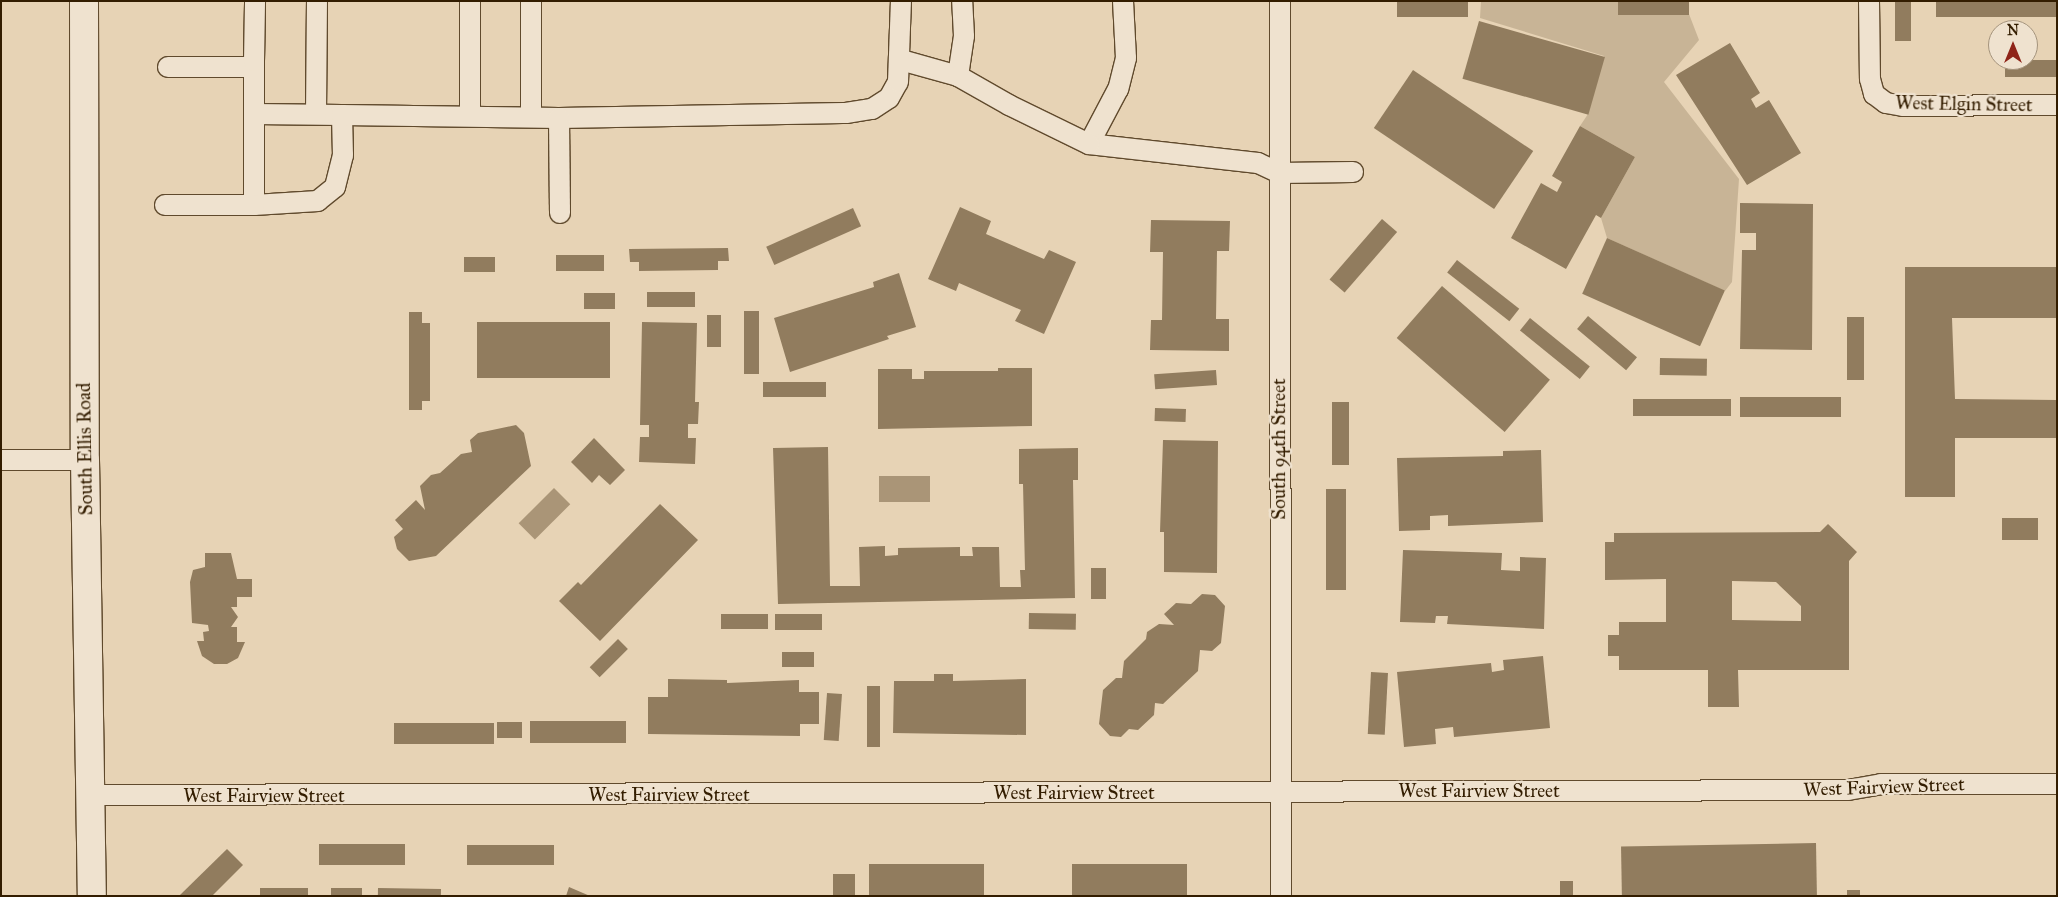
<!DOCTYPE html>
<html>
<head>
<meta charset="utf-8">
<style>
	body { margin:0 }
	#map { position:relative; width:2058px; height:897px; overflow:hidden; background:#e7d3b5; font-family:"IM FELL Great Primer",serif }
	div>[style] { position:absolute }
	[style*='--x'] { left:calc(var(--x)*1px); top:calc(var(--y)*1px); width:calc(var(--w)*1px); rotate:calc(var(--a)*1deg) }
	.green>* { inset:0; background:#c8b496 }
	.water>* { inset:0; background:#aa9577; transform-origin:0 0 }
	.building>* { inset:0; background:#917c5e; transform-origin:0 0 }
	.roads { filter:drop-shadow(1px 0 #604a2d) drop-shadow(-1px 0 #604a2d) drop-shadow(0 1px #604a2d) drop-shadow(0 -1px #604a2d) }
	.street>* { height:20px; margin:-10px; padding:0 10px; transform-origin:10px; border-radius:10px; background:#efe2cf }
	.secondary>* { height:28px; margin:-14px; padding:0 14px; transform-origin:14px; border-radius:14px; background:#efe2cf }
	span { translate:-50% -50%; white-space:nowrap; text-align:center; line-height:1.15; -webkit-text-stroke:4.5px #efe2cf; paint-order:stroke }
	.street-label { font-size:19px; color:#331d00 }
	.frame { position:absolute; inset:0; border:2px solid #331d00; pointer-events:none }
	.north { position:absolute; left:1988px; top:20px; width:50px; height:50px; box-sizing:border-box; background:#efe2cf; border:1px solid #a4937c; border-radius:50%; rotate:0deg; font-size:14px; font-weight:700; line-height:20px; text-align:center; color:#331d00 }
	.north::after { content:''; display:block; margin:auto; width:18px; height:22px; background:#8f2418; clip-path:polygon(50% 0,100% 100%,50% 72%,0 100%) }
</style>
</head>
<body>
<div id="map">
	<div class="green">
		<div style="clip-path:polygon(1481px 1px,1618px 1px,1618px 15px,1689px 14px,1699px 40px,1664px 82px,1739px 179px,1732px 282px,1725px 291px,1607px 238px,1601px 218px,1635px 157px,1580px 126px,1588px 114px,1604px 56px,1480px 18px)"></div>
	</div>
	<div class="water">
		<div style="left:879px;top:476px;width:51px;height:26px"></div>
		<div style="left:554px;top:488px;width:23px;height:50px;rotate:45deg"></div>
	</div>
	<div class="building">
		<div style="left:1397px;top:1px;width:71px;height:16px"></div>
		<div style="left:1618px;top:1px;width:71px;height:14px"></div>
		<div style="left:1895px;top:1px;width:16px;height:40px"></div>
		<div style="left:1936px;top:1px;width:121px;height:16px"></div>
		<div style="left:1479px;top:21px;width:131px;height:60px;rotate:16deg"></div>
		<div style="clip-path:polygon(1730px 43px,1760px 93px,1751px 99px,1756px 108px,1769px 100px,1801px 153px,1747px 185px,1676px 75px)"></div>
		<div style="left:2005px;top:60px;width:52px;height:17px"></div>
		<div style="left:1413px;top:70px;width:145px;height:70px;rotate:34deg"></div>
		<div style="clip-path:polygon(1580px 126px,1635px 157px,1601px 218px,1596px 215px,1566px 269px,1511px 238px,1541px 183px,1557px 192px,1562px 182px,1552px 176px)"></div>
		<div style="clip-path:polygon(1740px 203px,1813px 204px,1812px 350px,1740px 349px,1742px 250px,1756px 250px,1756px 233px,1740px 233px)"></div>
		<div style="clip-path:polygon(960px 207px,991px 221px,986px 234px,1044px 259px,1049px 250px,1076px 262px,1044px 334px,1015px 321px,1021px 310px,959px 283px,956px 291px,928px 279px)"></div>
		<div style="left:853px;top:208px;width:20px;height:95px;rotate:66deg"></div>
		<div style="left:1382px;top:219px;width:20px;height:80px;rotate:41deg"></div>
		<div style="clip-path:polygon(1151px 220px,1230px 221px,1229px 251px,1217px 251px,1216px 319px,1229px 319px,1229px 351px,1150px 350px,1151px 320px,1162px 320px,1163px 252px,1150px 252px)"></div>
		<div style="left:1607px;top:238px;width:129px;height:61px;rotate:24deg"></div>
		<div style="clip-path:polygon(728px 248px,729px 261px,718px 261px,718px 270px,639px 271px,639px 262px,630px 262px,629px 249px)"></div>
		<div style="left:604px;top:255px;width:16px;height:48px;rotate:90deg"></div>
		<div style="left:464px;top:257px;width:31px;height:15px"></div>
		<div style="left:1457px;top:260px;width:79px;height:16px;rotate:38deg"></div>
		<div style="clip-path:polygon(1905px 267px,2057px 267px,2057px 318px,1952px 318px,1955px 399px,2057px 400px,2057px 438px,1955px 438px,1955px 497px,1905px 497px)"></div>
		<div style="clip-path:polygon(899px 273px,916px 327px,887px 336px,889px 339px,790px 372px,774px 318px,874px 287px,873px 282px)"></div>
		<div style="left:1442px;top:286px;width:143px;height:69px;rotate:41deg"></div>
		<div style="left:695px;top:292px;width:15px;height:48px;rotate:90deg"></div>
		<div style="left:584px;top:293px;width:31px;height:16px"></div>
		<div style="left:744px;top:311px;width:15px;height:63px"></div>
		<div style="clip-path:polygon(409px 312px,422px 312px,422px 323px,430px 323px,430px 401px,422px 401px,422px 410px,409px 410px)"></div>
		<div style="left:707px;top:315px;width:14px;height:32px"></div>
		<div style="left:1588px;top:316px;width:64px;height:17px;rotate:40deg"></div>
		<div style="left:1847px;top:317px;width:17px;height:63px"></div>
		<div style="left:1530px;top:318px;width:77px;height:16px;rotate:39deg"></div>
		<div style="left:477px;top:322px;width:133px;height:56px"></div>
		<div style="clip-path:polygon(642px 322px,697px 323px,695px 402px,699px 402px,698px 424px,688px 424px,688px 438px,696px 438px,695px 464px,639px 462px,640px 437px,649px 437px,649px 425px,640px 425px)"></div>
		<div style="left:1660px;top:358px;width:47px;height:17px;rotate:1deg"></div>
		<div style="clip-path:polygon(998px 368px,1032px 368px,1032px 426px,878px 429px,878px 369px,912px 369px,912px 379px,924px 379px,924px 371px,998px 371px)"></div>
		<div style="left:1216px;top:370px;width:15px;height:62px;rotate:86deg"></div>
		<div style="left:763px;top:382px;width:63px;height:15px"></div>
		<div style="left:1740px;top:397px;width:101px;height:20px"></div>
		<div style="left:1633px;top:399px;width:98px;height:17px"></div>
		<div style="left:1332px;top:402px;width:17px;height:63px"></div>
		<div style="left:1155px;top:408px;width:31px;height:13px;rotate:2deg"></div>
		<div style="clip-path:polygon(516px 425px,524px 433px,531px 466px,436px 556px,409px 561px,397px 549px,394px 537px,403px 529px,395px 520px,416px 500px,425px 510px,420px 486px,431px 475px,440px 473px,461px 454px,472px 452px,470px 440px,478px 433px)"></div>
		<div style="clip-path:polygon(594px 438px,625px 470px,610px 485px,599px 475px,592px 483px,571px 462px)"></div>
		<div style="clip-path:polygon(1163px 440px,1218px 441px,1217px 573px,1164px 572px,1164px 532px,1160px 532px)"></div>
		<div style="clip-path:polygon(828px 447px,830px 586px,860px 586px,859px 547px,885px 546px,885px 556px,898px 555px,898px 548px,960px 547px,960px 556px,973px 556px,972px 547px,999px 547px,1000px 587px,1021px 587px,1020px 570px,1025px 570px,1023px 484px,1019px 484px,1019px 449px,1078px 448px,1078px 480px,1073px 480px,1075px 598px,778px 604px,773px 448px)"></div>
		<div style="clip-path:polygon(1541px 450px,1543px 522px,1448px 526px,1448px 515px,1430px 516px,1430px 530px,1399px 531px,1397px 458px,1503px 456px,1503px 451px)"></div>
		<div style="left:1326px;top:489px;width:20px;height:101px"></div>
		<div style="clip-path:polygon(660px 504px,698px 540px,600px 641px,559px 601px,578px 582px,581px 585px)"></div>
		<div style="left:2002px;top:518px;width:36px;height:22px"></div>
		<div style="clip-path:polygon(evenodd,1828px 524px,1857px 552px,1849px 561px,1849px 670px,1738px 670px,1739px 707px,1708px 707px,1708px 670px,1619px 670px,1619px 656px,1608px 656px,1608px 635px,1619px 635px,1619px 622px,1666px 622px,1666px 579px,1605px 580px,1605px 542px,1614px 542px,1614px 533px,1820px 532px,1828px 524px,1732px 581px,1776px 582px,1801px 606px,1801px 621px,1732px 620px,1732px 581px)"></div>
		<div style="clip-path:polygon(1403px 550px,1502px 553px,1501px 570px,1520px 571px,1520px 557px,1546px 558px,1544px 629px,1447px 624px,1448px 616px,1436px 616px,1435px 623px,1400px 622px)"></div>
		<div style="clip-path:polygon(205px 553px,231px 553px,237px 579px,252px 579px,252px 597px,237px 597px,237px 607px,231px 607px,238px 617px,231px 627px,237px 627px,237px 642px,245px 642px,238px 658px,227px 664px,214px 664px,202px 656px,197px 641px,204px 641px,203px 632px,209px 631px,208px 625px,192px 623px,190px 582px,193px 570px,205px 567px)"></div>
		<div style="left:1091px;top:568px;width:15px;height:31px"></div>
		<div style="clip-path:polygon(1202px 594px,1215px 595px,1225px 606px,1221px 643px,1212px 651px,1200px 650px,1198px 671px,1163px 704px,1155px 703px,1154px 715px,1138px 730px,1129px 729px,1121px 737px,1110px 736px,1099px 724px,1103px 690px,1116px 678px,1122px 678px,1124px 661px,1146px 639px,1147px 632px,1159px 624px,1174px 625px,1164px 614px,1176px 603px,1191px 604px)"></div>
		<div style="left:1029px;top:613px;width:47px;height:16px;rotate:1deg"></div>
		<div style="left:768px;top:614px;width:15px;height:47px;rotate:90deg"></div>
		<div style="left:775px;top:614px;width:47px;height:16px"></div>
		<div style="left:618px;top:639px;width:14px;height:40px;rotate:45deg"></div>
		<div style="left:814px;top:652px;width:15px;height:32px;rotate:90deg"></div>
		<div style="clip-path:polygon(1543px 656px,1550px 728px,1454px 737px,1453px 727px,1435px 729px,1436px 744px,1404px 747px,1397px 672px,1491px 663px,1492px 672px,1504px 670px,1503px 660px)"></div>
		<div style="left:1371px;top:672px;width:17px;height:62px;rotate:3deg"></div>
		<div style="clip-path:polygon(934px 674px,953px 674px,953px 681px,1026px 679px,1026px 735px,893px 733px,894px 681px,934px 681px)"></div>
		<div style="clip-path:polygon(668px 679px,727px 680px,727px 683px,799px 680px,799px 692px,819px 692px,819px 724px,800px 724px,800px 736px,648px 734px,648px 697px,668px 697px)"></div>
		<div style="left:867px;top:686px;width:13px;height:61px"></div>
		<div style="left:827px;top:693px;width:15px;height:47px;rotate:4deg"></div>
		<div style="left:530px;top:721px;width:96px;height:22px"></div>
		<div style="left:497px;top:722px;width:25px;height:16px"></div>
		<div style="left:394px;top:723px;width:100px;height:21px"></div>
		<div style="left:1816px;top:843px;width:53px;height:195px;rotate:89deg"></div>
		<div style="left:405px;top:844px;width:21px;height:86px;rotate:90deg"></div>
		<div style="left:467px;top:845px;width:87px;height:20px"></div>
		<div style="clip-path:polygon(227px 849px,243px 865px,212px 896px,179px 896px)"></div>
		<div style="left:869px;top:864px;width:115px;height:32px"></div>
		<div style="left:1072px;top:864px;width:115px;height:32px"></div>
		<div style="left:833px;top:874px;width:22px;height:22px"></div>
		<div style="left:1560px;top:881px;width:13px;height:15px"></div>
		<div style="clip-path:polygon(569px 887px,590px 896px,566px 896px)"></div>
		<div style="left:308px;top:888px;width:8px;height:48px;rotate:90deg"></div>
		<div style="left:331px;top:888px;width:31px;height:8px"></div>
		<div style="left:378px;top:888px;width:63px;height:8px;rotate:1deg"></div>
		<div style="left:1847px;top:890px;width:13px;height:6px"></div>
	</div>
	<div class="roads">
		<div class="street">
			<div style="--x:531;--y:1;--w:116;--a:90"></div>
			<div style="--x:1123;--y:1;--w:57;--a:87"></div>
			<div style="--x:1126;--y:58;--w:32;--a:104"></div>
			<div style="--x:1118;--y:89;--w:62;--a:117.8"></div>
			<div style="--x:1089;--y:144;--w:170;--a:6.4"></div>
			<div style="--x:1258;--y:163;--w:23;--a:25"></div>
			<div style="--x:1279;--y:173;--w:74;--a:-0.8"></div>
			<div style="--x:1280;--y:1;--w:895;--a:89.94"></div>
			<div style="--x:1869;--y:1;--w:78;--a:89.3"></div>
			<div style="--x:1870;--y:79;--w:16;--a:75"></div>
			<div style="--x:1874;--y:94;--w:15;--a:37"></div>
			<div style="--x:1886;--y:103;--w:17;--a:10"></div>
			<div style="--x:1903;--y:106;--w:154;--a:-0.4"></div>
			<div style="--x:901;--y:60;--w:59;--a:15.7"></div>
			<div style="--x:958;--y:76;--w:40;--a:-81.5"></div>
			<div style="--x:964;--y:36;--w:35;--a:-93"></div>
			<div style="--x:168;--y:67;--w:86;--a:0"></div>
			<div style="--x:958;--y:76;--w:59;--a:29.6"></div>
			<div style="--x:1009;--y:105;--w:89;--a:26"></div>
			<div style="--x:254;--y:114;--w:88;--a:0.7"></div>
			<div style="--x:342;--y:115;--w:40;--a:88.6"></div>
			<div style="--x:343;--y:155;--w:33;--a:104"></div>
			<div style="--x:335;--y:187;--w:22;--a:141"></div>
			<div style="--x:318;--y:201;--w:64;--a:176.4"></div>
			<div style="--x:254;--y:205;--w:144;--a:-90"></div>
			<div style="--x:254;--y:61;--w:60;--a:-89"></div>
			<div style="--x:316;--y:114;--w:113;--a:-89.5"></div>
			<div style="--x:342;--y:115;--w:217;--a:0.8"></div>
			<div style="--x:559;--y:118;--w:287;--a:-1"></div>
			<div style="--x:846;--y:113;--w:26;--a:-9"></div>
			<div style="--x:872;--y:109;--w:20;--a:-33"></div>
			<div style="--x:889;--y:98;--w:18;--a:-61"></div>
			<div style="--x:898;--y:82;--w:81;--a:-87.9"></div>
			<div style="--x:470;--y:116;--w:115;--a:-90"></div>
			<div style="--x:559;--y:118;--w:95;--a:89.4"></div>
			<div style="--x:165;--y:205;--w:89;--a:0"></div>
			<div style="--x:1;--y:460;--w:84;--a:0"></div>
			<div style="--x:91;--y:795;--w:1757;--a:-0.16"></div>
			<div style="--x:1848;--y:790;--w:34;--a:-10"></div>
			<div style="--x:1881;--y:784;--w:176;--a:0"></div>
		</div>
		<div class="secondary">
			<div style="--x:84;--y:1;--w:459;--a:89.9"></div>
			<div style="--x:85;--y:460;--w:436;--a:89.1"></div>
		</div>
	</div>
	<div class="street-label">
		<span style="left:1964px;top:104px;rotate:1deg">West Elgin Street</span>
		<span style="left:85px;top:449px;rotate:-91deg">South Ellis Road</span>
		<span style="left:1279px;top:449px;rotate:-90deg">South 94th Street</span>
		<span style="left:1884px;top:787px;rotate:-2deg">West Fairview Street</span>
		<span style="left:1479px;top:791px">West Fairview Street</span>
		<span style="left:1074px;top:793px">West Fairview Street</span>
		<span style="left:669px;top:795px">West Fairview Street</span>
		<span style="left:264px;top:796px">West Fairview Street</span>
	</div>
	<div class="frame"></div>
	<div class="north">N</div>
</div>
</body>
</html>
